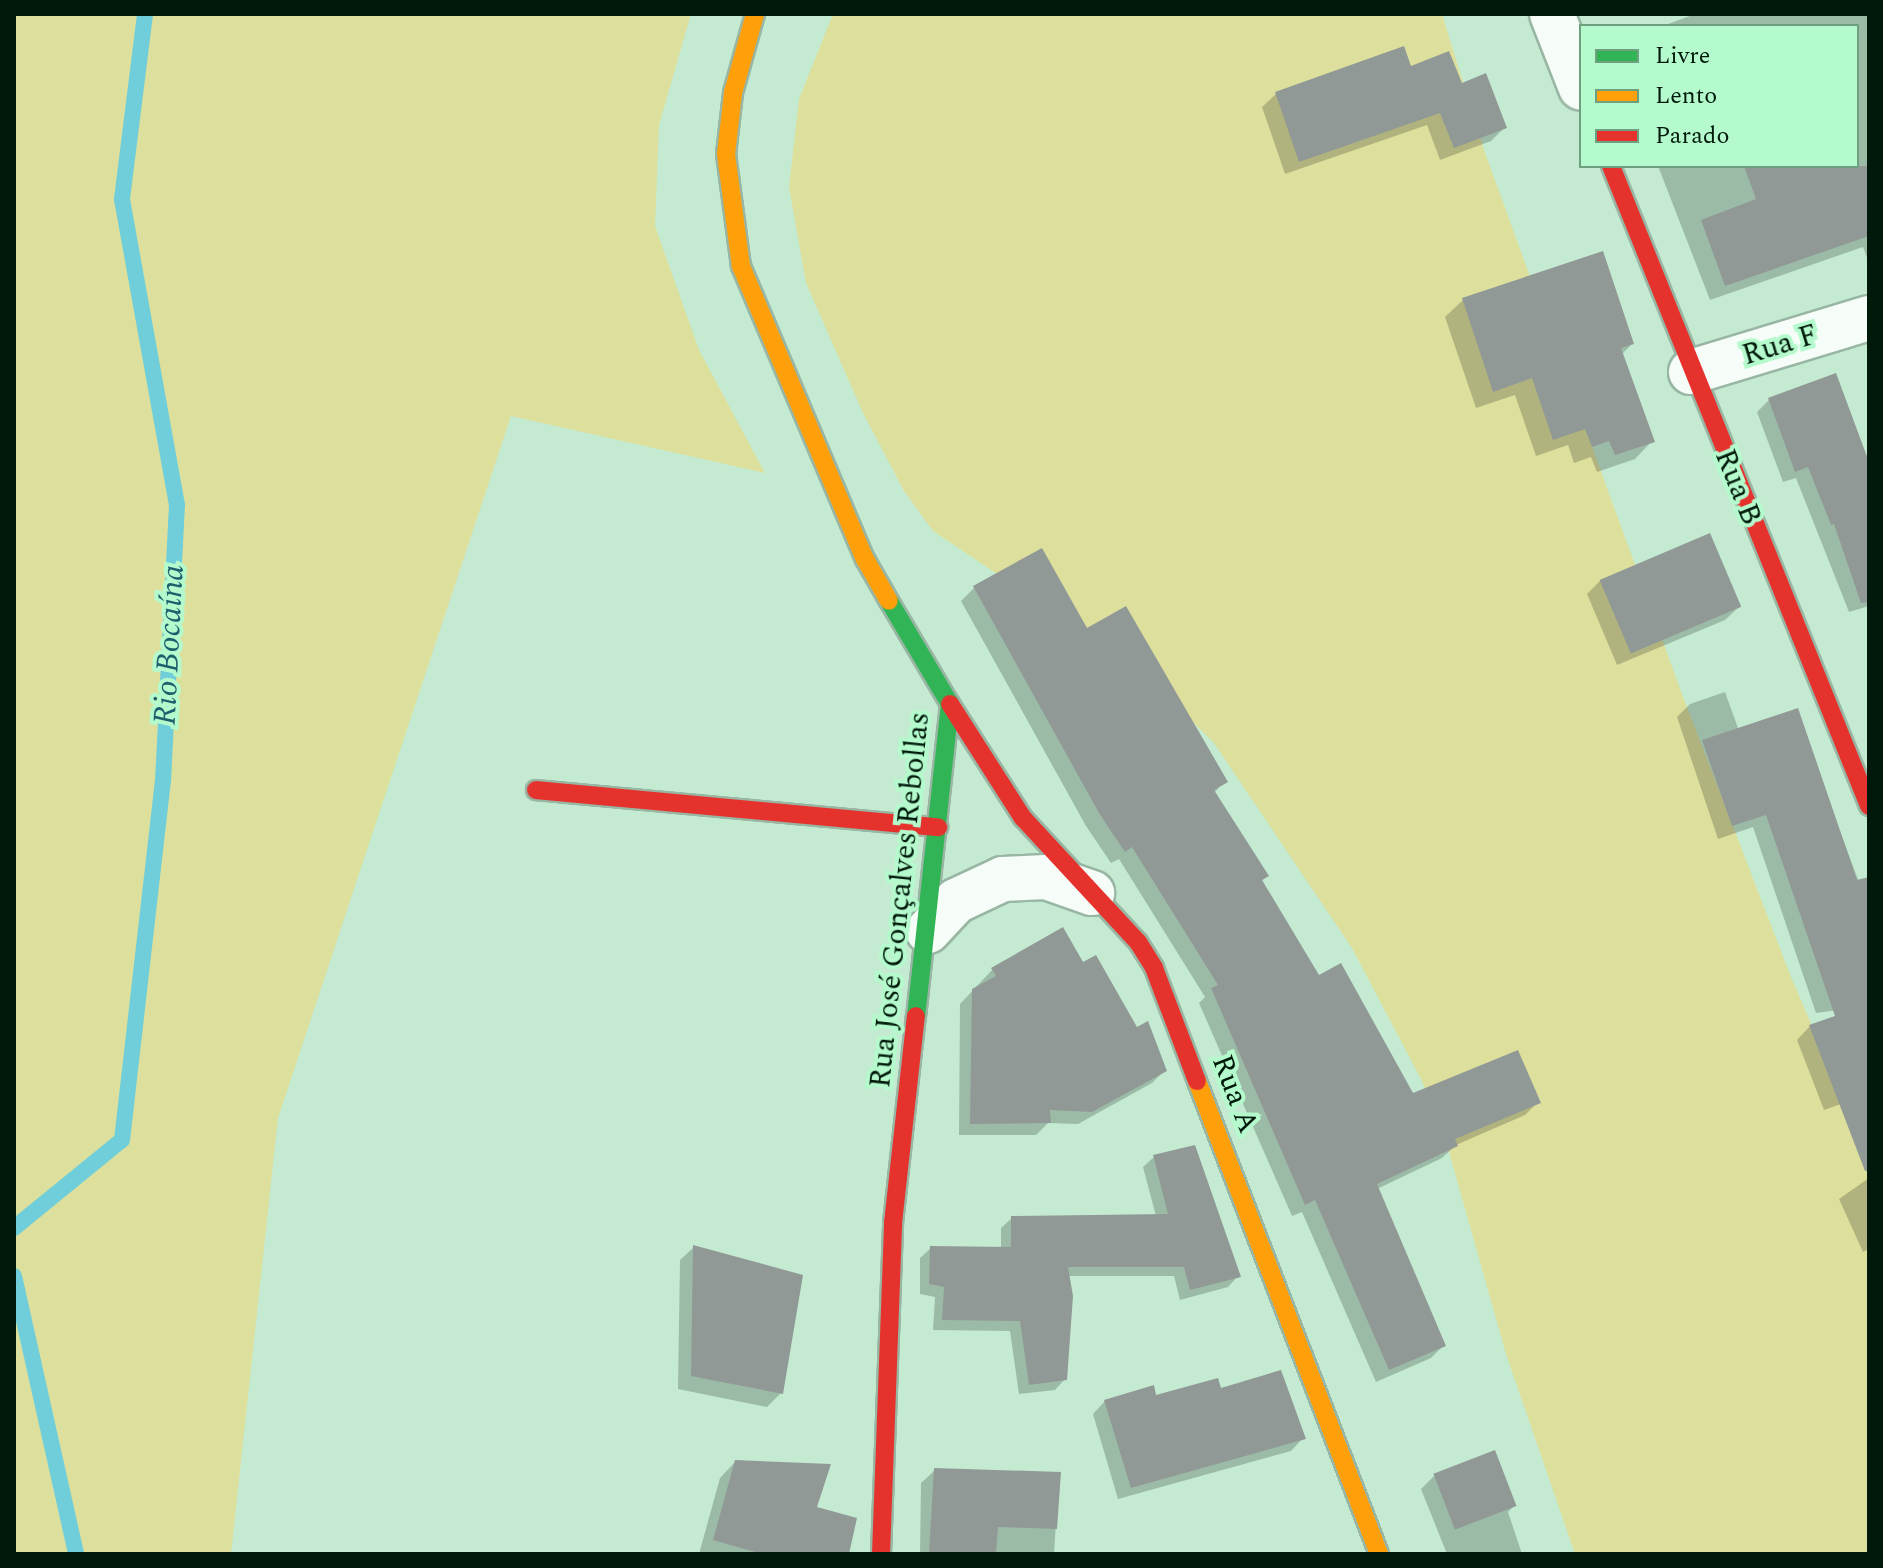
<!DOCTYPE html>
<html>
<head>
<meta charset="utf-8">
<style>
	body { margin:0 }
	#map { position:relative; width:1883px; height:1568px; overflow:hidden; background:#c4ead1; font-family:Spectral,serif }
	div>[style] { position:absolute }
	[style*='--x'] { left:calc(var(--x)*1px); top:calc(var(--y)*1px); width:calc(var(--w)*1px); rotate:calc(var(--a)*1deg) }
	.green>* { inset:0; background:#dde09d }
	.shadow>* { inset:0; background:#0003 }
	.stream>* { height:16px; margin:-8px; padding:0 8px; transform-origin:8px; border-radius:8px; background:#6fced9 }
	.building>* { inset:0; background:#919996; transform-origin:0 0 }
	.roads { filter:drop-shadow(2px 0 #98b6a3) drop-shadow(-2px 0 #98b6a3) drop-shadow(0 2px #98b6a3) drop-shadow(0 -2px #98b6a3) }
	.street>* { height:44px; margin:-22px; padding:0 22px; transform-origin:22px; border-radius:22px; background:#f6fcf8 }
	.fast>* { height:18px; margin:-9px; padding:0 9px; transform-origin:9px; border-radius:9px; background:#30b455 }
	.slow>* { height:18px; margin:-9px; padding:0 9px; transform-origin:9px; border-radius:9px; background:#ff9f0a }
	.jam>* { height:18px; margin:-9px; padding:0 9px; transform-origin:9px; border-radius:9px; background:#e5322d }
	span { translate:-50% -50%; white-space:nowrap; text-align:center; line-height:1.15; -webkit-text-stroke:8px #b4facc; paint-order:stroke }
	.street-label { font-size:30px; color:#00190a }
	.water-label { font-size:32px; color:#1d5f6d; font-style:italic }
	.frame { position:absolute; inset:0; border:16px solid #00190a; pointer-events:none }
	.legend { position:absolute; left:1579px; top:24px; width:280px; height:144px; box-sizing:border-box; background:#b4facc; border:2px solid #6ca07e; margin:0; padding:10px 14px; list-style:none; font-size:24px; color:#00190a }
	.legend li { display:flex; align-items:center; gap:16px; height:40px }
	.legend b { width:40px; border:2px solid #6ca07e }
</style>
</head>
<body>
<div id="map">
	<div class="green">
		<div style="clip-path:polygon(14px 14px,691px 14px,659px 125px,655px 226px,699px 350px,765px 473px,511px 416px,278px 1118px,231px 1554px,14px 1554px)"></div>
		<div style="clip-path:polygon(833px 14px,1442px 14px,1484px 150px,1682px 694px,1791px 977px,1869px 1158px,1869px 1554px,1575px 1554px,1506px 1354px,1449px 1152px,1422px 1081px,1352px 948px,1214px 743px,1143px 672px,933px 531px,904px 491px,863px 413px,806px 283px,789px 187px,799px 99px)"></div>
	</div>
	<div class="shadow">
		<div style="clip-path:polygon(1695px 14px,1869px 14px,1869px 263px,1863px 247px,1710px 300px,1658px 166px,1857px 166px,1857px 26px,1663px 26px)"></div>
		<div style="clip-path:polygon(1410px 69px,1461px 86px,1505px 127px,1491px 141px,1440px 160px,1427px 125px,1285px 174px,1262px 107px,1276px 94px)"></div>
		<div style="clip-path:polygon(1463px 300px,1632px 344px,1621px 355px,1652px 441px,1635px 459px,1597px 472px,1591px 457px,1574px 463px,1568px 445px,1536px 456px,1515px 395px,1476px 408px,1445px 317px)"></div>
		<div style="clip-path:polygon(1769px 400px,1869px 468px,1869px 606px,1849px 612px,1796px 478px,1783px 482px,1757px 412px)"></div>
		<div style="clip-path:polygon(1600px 581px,1739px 607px,1725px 620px,1617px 665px,1587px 594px)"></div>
		<div style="clip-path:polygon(974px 588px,1086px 631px,1225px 781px,1214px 793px,1266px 876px,1261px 882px,1318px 977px,1412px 1096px,1538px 1102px,1525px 1115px,1456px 1145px,1442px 1158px,1377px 1189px,1444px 1345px,1431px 1358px,1376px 1382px,1302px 1212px,1292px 1216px,1199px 1003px,1205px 997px,1119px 859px,1111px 863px,1086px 826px,961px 601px)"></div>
		<div style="clip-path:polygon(1725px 692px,1769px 814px,1828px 799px,1869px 909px,1869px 1094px,1824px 1110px,1797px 1040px,1810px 1026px,1859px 1007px,1816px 1013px,1753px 827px,1718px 839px,1677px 717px,1690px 704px)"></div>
		<div style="clip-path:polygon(1082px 965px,1164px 1071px,1152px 1083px,1078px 1124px,1048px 1123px,1036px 1135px,959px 1135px,960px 1004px,993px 969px)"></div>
		<div style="clip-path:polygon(1154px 1157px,1238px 1276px,1228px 1287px,1180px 1300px,1174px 1276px,1067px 1276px,1065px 1379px,1055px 1390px,1019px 1394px,1010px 1331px,933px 1330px,935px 1297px,920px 1294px,920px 1258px,931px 1248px,1001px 1249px,1001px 1228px,1012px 1218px,1156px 1216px,1143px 1167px)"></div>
		<div style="clip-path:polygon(1869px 1178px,1869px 1249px,1863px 1252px,1839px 1199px)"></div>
		<div style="clip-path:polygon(694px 1247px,781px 1393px,767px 1407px,678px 1389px,680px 1260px)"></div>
		<div style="clip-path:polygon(1219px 1391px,1303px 1438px,1291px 1451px,1118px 1499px,1093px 1414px,1105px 1401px)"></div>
		<div style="clip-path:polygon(735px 1462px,814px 1508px,846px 1554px,699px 1554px,720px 1478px)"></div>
		<div style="clip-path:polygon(935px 1470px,1059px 1474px,1054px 1554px,920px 1554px,921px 1483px)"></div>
		<div style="clip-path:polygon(1434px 1476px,1515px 1505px,1508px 1512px,1522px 1554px,1447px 1554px,1421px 1489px)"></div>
	</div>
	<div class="stream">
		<div style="--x:14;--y:1228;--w:139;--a:-39.2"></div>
		<div style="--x:122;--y:1140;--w:361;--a:-83.5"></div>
		<div style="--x:163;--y:781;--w:276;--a:-87.1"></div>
		<div style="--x:177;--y:505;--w:311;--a:-100.2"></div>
		<div style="--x:122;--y:199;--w:186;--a:-82.9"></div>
		<div style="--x:14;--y:1276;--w:285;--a:77.4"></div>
	</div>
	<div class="building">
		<div style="clip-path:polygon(1404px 46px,1411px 66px,1449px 51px,1462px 83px,1486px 73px,1507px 128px,1454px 148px,1440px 113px,1299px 162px,1275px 92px)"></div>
		<div style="clip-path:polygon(1744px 166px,1869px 166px,1869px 236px,1725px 286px,1701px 220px,1756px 199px)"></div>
		<div style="clip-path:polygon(1603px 251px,1634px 344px,1621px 348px,1655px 442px,1615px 455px,1609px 441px,1592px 447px,1585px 429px,1553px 440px,1532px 378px,1493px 392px,1462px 298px)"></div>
		<div style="clip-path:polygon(1836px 373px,1869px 462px,1869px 602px,1861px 603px,1834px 524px,1831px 525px,1808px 467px,1795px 472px,1768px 398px)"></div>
		<div style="left:1710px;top:533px;width:80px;height:120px;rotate:67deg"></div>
		<div style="clip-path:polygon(1042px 548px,1087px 628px,1126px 606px,1228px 782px,1214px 790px,1269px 876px,1262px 880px,1319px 975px,1341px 963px,1413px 1093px,1518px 1050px,1541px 1103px,1455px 1139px,1458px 1146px,1377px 1184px,1446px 1346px,1389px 1370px,1315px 1200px,1305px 1205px,1211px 988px,1218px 985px,1132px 847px,1125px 852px,1099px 813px,973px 586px)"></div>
		<div style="clip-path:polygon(1798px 708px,1857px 880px,1869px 877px,1869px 1171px,1865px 1171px,1809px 1025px,1835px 1016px,1766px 815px,1732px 826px,1702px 740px)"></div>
		<div style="clip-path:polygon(1063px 927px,1083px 962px,1096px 955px,1137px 1027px,1148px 1021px,1167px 1071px,1092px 1112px,1050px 1110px,1051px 1123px,970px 1124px,972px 989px,996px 976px,991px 968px)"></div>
		<div style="clip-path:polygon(1195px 1145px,1241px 1277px,1190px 1290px,1184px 1267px,1068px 1267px,1073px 1296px,1067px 1380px,1029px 1385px,1020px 1321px,942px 1320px,944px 1287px,929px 1284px,930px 1246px,1011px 1247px,1011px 1216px,1168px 1214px,1153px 1155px)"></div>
		<div style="clip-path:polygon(693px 1245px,803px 1275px,783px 1394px,691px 1376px)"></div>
		<div style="clip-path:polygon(1281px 1370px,1306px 1439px,1131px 1488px,1104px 1400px,1154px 1385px,1156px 1395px,1218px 1378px,1221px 1388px)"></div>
		<div style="left:1495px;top:1450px;width:60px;height:66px;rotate:69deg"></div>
		<div style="clip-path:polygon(735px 1460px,831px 1464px,817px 1507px,857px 1518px,849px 1554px,762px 1554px,713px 1540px)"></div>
		<div style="clip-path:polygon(934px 1468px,1061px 1472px,1057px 1529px,998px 1527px,996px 1554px,929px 1554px)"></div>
	</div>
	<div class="roads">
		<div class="street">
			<div style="--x:1552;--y:14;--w:79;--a:68.6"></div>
			<div style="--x:1691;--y:372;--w:186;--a:-16.9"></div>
			<div style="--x:928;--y:931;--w:41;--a:-47"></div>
			<div style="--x:956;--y:901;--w:52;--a:-25.1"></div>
			<div style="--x:1003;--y:879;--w:43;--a:-2.7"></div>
			<div style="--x:1046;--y:877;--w:49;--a:19.2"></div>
		</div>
		<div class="fast">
			<div style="--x:889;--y:601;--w:120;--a:59.4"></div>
			<div style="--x:950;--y:704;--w:314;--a:96.2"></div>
		</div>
		<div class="slow">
			<div style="--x:755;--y:14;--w:82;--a:105.6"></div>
			<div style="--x:733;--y:93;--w:61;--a:96.5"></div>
			<div style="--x:726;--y:154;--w:113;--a:82.4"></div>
			<div style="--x:741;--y:266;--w:318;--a:67.1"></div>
			<div style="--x:865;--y:559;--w:48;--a:60.3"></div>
			<div style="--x:1197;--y:1081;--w:507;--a:68.95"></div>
		</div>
		<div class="jam">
			<div style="--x:1611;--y:166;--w:690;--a:68.04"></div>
			<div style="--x:950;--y:704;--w:135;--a:57.4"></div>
			<div style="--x:1023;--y:818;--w:169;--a:47.2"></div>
			<div style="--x:1138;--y:942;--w:31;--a:58"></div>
			<div style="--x:1154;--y:968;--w:121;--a:69.2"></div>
			<div style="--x:536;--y:790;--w:404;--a:5.3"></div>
			<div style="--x:881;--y:1554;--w:331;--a:-87.9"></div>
			<div style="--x:893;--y:1223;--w:208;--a:-83.7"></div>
		</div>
	</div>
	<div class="street-label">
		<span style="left:1780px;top:345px;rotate:-17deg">Rua F</span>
		<span style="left:1738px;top:487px;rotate:68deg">Rua B</span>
		<span style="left:900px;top:900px;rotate:-84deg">Rua José Gonçalves Rebollas</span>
		<span style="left:1235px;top:1094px;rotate:69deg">Rua A</span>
	</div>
	<div class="water-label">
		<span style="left:170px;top:645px;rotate:-87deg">Rio Bocaína</span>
	</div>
	<div class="frame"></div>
	<ul class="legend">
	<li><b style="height:10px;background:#30b455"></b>Livre</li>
	<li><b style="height:10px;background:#ff9f0a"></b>Lento</li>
	<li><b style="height:10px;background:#e5322d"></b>Parado</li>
	</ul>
</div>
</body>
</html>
